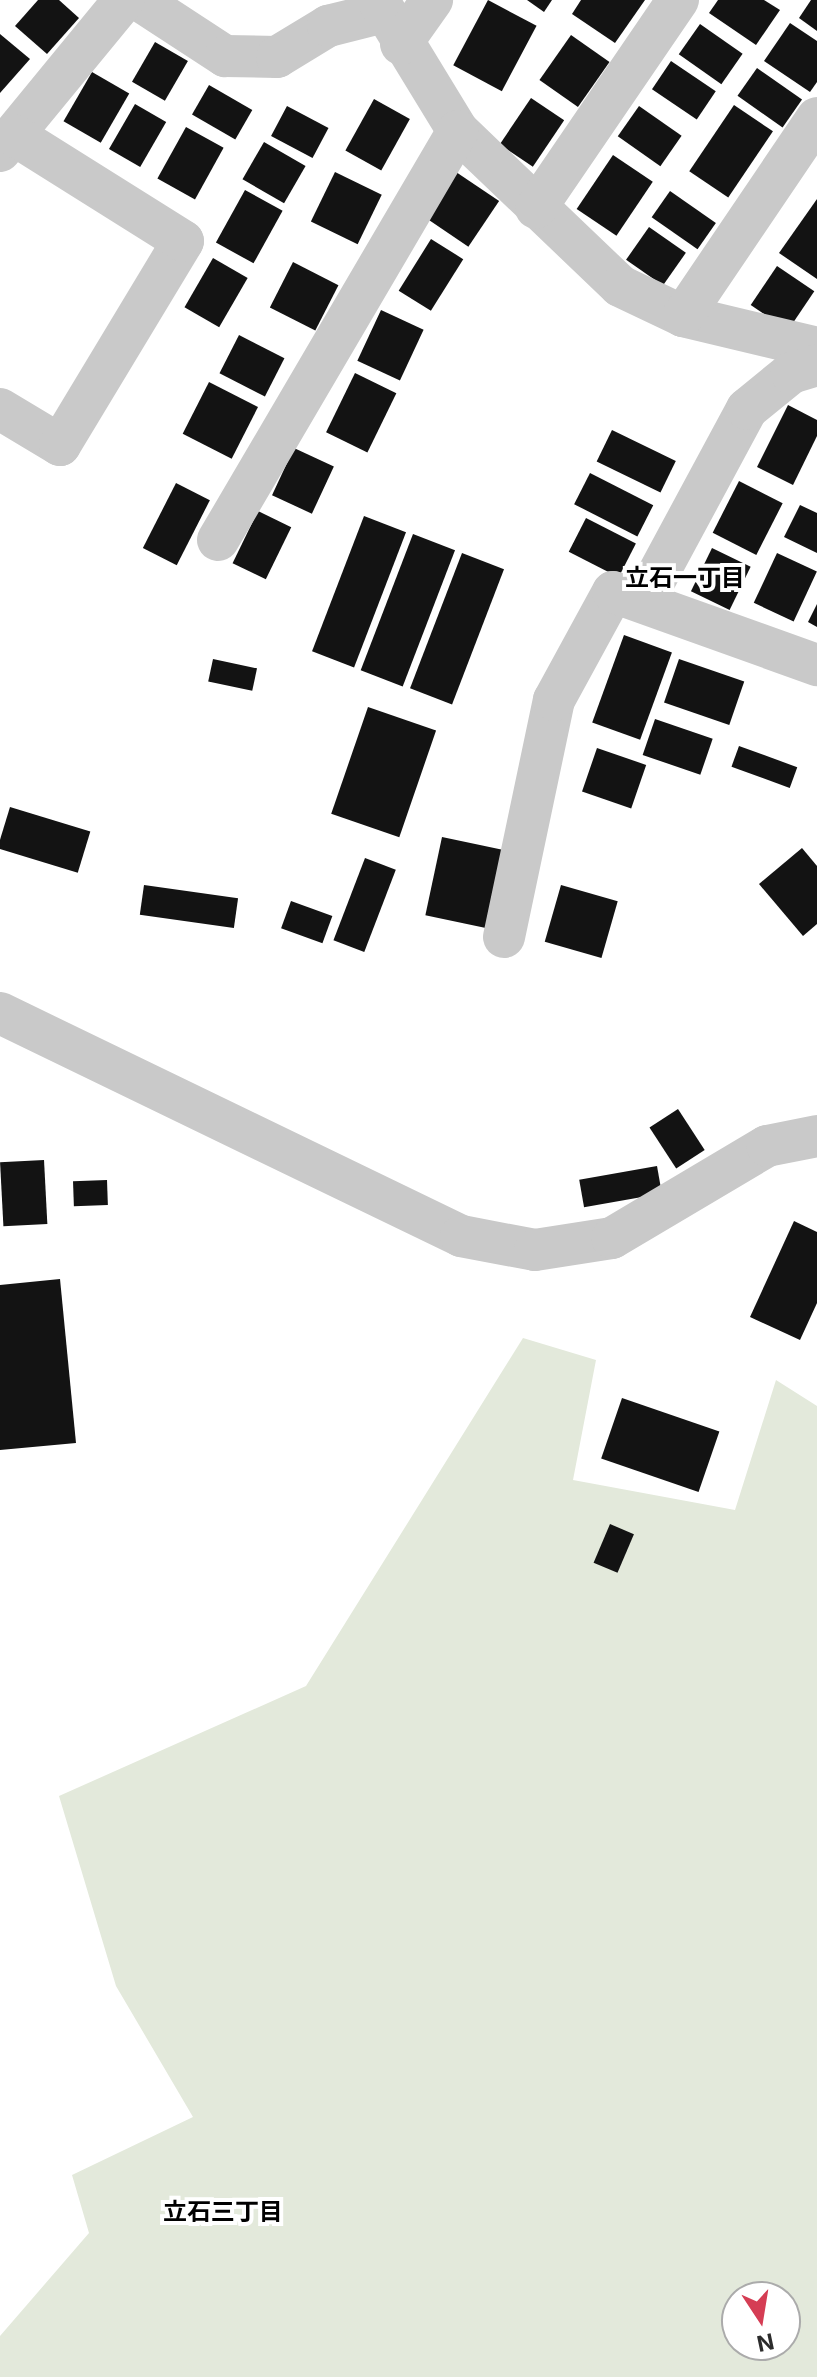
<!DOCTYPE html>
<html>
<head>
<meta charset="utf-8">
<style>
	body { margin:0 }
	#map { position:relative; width:817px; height:2377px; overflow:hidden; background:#fff; font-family:Inter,"Noto Sans JP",sans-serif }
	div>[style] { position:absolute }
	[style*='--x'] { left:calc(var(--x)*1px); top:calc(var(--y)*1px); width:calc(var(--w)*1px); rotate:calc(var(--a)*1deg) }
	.green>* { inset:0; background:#e3e9db }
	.building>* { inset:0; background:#131313; transform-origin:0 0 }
	.minor>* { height:42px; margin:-21px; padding:0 21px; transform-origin:21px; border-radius:21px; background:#c9c9c9 }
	span { translate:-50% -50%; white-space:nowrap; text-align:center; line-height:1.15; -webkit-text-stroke:8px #fff; paint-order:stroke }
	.neighbourhood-label { font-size:24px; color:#000; font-weight:700 }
	.north { position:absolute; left:721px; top:2281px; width:80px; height:80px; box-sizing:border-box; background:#fff; border:2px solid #ababab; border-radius:50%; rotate:168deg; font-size:22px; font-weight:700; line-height:32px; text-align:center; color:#2c2c2c }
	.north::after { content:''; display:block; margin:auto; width:28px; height:36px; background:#d53d54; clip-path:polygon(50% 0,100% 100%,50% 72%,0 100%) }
</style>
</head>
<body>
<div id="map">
	<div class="green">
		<div style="clip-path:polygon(evenodd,523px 1338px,596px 1360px,573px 1480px,735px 1510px,776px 1380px,817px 1406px,817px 2377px,0 2377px,0 2336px,89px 2233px,72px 2175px,193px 2117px,116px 1986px,59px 1796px,306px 1686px,523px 1338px,737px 2297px,785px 2297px,785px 2345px,737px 2345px,737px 2297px)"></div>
	</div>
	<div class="building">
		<div style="clip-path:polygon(38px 0,59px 0,79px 18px,47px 54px,15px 26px)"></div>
		<div style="left:488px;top:0;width:55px;height:74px;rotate:28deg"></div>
		<div style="clip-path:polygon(527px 0,552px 0,544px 12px)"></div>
		<div style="clip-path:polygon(581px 0,645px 0,615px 43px,572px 14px)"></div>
		<div style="clip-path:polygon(718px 0,764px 0,780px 10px,756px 45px,709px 13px)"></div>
		<div style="clip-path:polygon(811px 0,817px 0,817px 31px,799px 18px)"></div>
		<div style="clip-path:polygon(790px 23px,817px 41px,817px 82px,810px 92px,764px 61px)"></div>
		<div style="left:700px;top:24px;width:52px;height:37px;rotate:35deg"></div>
		<div style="clip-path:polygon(0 34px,30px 59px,0 93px)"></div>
		<div style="left:571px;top:35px;width:47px;height:55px;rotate:35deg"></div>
		<div style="left:155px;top:42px;width:38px;height:46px;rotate:30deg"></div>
		<div style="left:671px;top:61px;width:54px;height:34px;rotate:34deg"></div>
		<div style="left:757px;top:68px;width:55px;height:34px;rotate:35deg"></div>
		<div style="left:92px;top:72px;width:43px;height:57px;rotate:30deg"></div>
		<div style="left:209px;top:85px;width:50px;height:34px;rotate:30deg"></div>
		<div style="left:531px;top:98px;width:40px;height:56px;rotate:34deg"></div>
		<div style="left:374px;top:99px;width:41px;height:59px;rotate:29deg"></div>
		<div style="left:135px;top:104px;width:36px;height:52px;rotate:30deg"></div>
		<div style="left:734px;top:105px;width:47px;height:80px;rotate:34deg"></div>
		<div style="left:287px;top:106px;width:47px;height:34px;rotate:28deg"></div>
		<div style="left:639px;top:106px;width:52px;height:37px;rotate:35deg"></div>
		<div style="left:186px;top:127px;width:43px;height:59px;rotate:29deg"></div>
		<div style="left:264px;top:142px;width:48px;height:43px;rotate:30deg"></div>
		<div style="left:613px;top:155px;width:48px;height:65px;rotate:34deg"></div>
		<div style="left:335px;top:172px;width:52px;height:55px;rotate:26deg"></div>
		<div style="left:456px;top:172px;width:52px;height:55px;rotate:34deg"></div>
		<div style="left:245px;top:190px;width:43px;height:60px;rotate:29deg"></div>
		<div style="left:670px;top:191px;width:56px;height:32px;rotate:35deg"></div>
		<div style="clip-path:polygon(817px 199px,817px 279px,779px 253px)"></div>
		<div style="left:649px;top:227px;width:45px;height:40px;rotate:35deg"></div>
		<div style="left:431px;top:239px;width:38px;height:61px;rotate:32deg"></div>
		<div style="left:213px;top:258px;width:40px;height:57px;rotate:30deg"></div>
		<div style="left:293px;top:262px;width:51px;height:51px;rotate:27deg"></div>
		<div style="left:777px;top:266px;width:45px;height:47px;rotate:34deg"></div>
		<div style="left:381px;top:310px;width:47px;height:56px;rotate:25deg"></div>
		<div style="left:239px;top:335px;width:51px;height:43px;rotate:27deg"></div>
		<div style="left:355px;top:373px;width:46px;height:66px;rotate:26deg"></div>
		<div style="left:209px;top:382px;width:55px;height:58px;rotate:27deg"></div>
		<div style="clip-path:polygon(788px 405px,817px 420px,817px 436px,793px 485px,757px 467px)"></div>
		<div style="left:612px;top:430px;width:71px;height:35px;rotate:26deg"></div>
		<div style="left:294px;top:448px;width:44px;height:52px;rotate:25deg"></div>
		<div style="left:590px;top:473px;width:71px;height:35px;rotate:27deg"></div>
		<div style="left:739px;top:481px;width:49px;height:58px;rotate:27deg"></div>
		<div style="left:176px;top:483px;width:38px;height:73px;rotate:27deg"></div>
		<div style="clip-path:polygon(800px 505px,817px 513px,817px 553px,784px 537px)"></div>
		<div style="left:258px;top:511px;width:37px;height:58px;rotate:26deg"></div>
		<div style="left:364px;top:516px;width:45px;height:145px;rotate:21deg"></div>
		<div style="left:586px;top:518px;width:56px;height:38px;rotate:27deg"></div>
		<div style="left:413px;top:534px;width:45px;height:146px;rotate:21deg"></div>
		<div style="left:712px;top:548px;width:43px;height:48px;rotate:26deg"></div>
		<div style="left:462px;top:553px;width:45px;height:145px;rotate:21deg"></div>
		<div style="left:777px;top:553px;width:44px;height:55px;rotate:25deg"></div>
		<div style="clip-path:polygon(817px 604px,817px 627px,808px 622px)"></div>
		<div style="left:624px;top:635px;width:51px;height:93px;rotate:20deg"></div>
		<div style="left:213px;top:659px;width:45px;height:23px;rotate:12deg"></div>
		<div style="left:679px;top:659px;width:69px;height:46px;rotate:19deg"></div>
		<div style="left:368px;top:707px;width:72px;height:113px;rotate:19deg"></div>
		<div style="left:655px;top:719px;width:61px;height:38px;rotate:19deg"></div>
		<div style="left:739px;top:746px;width:62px;height:22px;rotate:20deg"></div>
		<div style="left:597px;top:748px;width:52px;height:46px;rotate:19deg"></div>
		<div style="left:10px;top:807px;width:84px;height:43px;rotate:17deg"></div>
		<div style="left:442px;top:837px;width:63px;height:80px;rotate:12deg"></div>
		<div style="clip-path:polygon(802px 848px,817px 866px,817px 924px,803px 936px,759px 884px)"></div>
		<div style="left:365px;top:858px;width:33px;height:88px;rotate:21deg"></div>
		<div style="left:144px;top:885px;width:95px;height:30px;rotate:8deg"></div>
		<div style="left:561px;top:885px;width:59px;height:59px;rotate:16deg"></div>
		<div style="left:291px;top:901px;width:44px;height:29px;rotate:20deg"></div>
		<div style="left:678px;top:1109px;width:49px;height:34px;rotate:57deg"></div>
		<div style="left:44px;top:1160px;width:64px;height:44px;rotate:87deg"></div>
		<div style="left:657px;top:1166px;width:28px;height:79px;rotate:80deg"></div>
		<div style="left:107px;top:1180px;width:25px;height:34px;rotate:88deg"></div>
		<div style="clip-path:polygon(794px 1221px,817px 1232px,817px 1303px,800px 1340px,750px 1317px)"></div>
		<div style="clip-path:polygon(60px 1279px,76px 1443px,0 1450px,0 1285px)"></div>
		<div style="left:622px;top:1398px;width:103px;height:64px;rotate:19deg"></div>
		<div style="left:610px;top:1524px;width:26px;height:42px;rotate:23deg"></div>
	</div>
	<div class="minor">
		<div style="--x:139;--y:0;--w:103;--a:33.1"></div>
		<div style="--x:225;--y:56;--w:52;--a:1.1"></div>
		<div style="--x:277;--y:57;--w:60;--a:-31.3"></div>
		<div style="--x:328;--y:26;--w:58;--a:-14"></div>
		<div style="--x:378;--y:0;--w:153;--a:58.6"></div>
		<div style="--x:458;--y:131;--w:224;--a:43.7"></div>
		<div style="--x:620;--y:286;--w:70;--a:25.5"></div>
		<div style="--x:683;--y:316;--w:138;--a:13.4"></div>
		<div style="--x:401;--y:44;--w:54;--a:-54.8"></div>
		<div style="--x:0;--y:151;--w:195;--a:-50.6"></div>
		<div style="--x:536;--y:208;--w:252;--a:-55.7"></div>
		<div style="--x:683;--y:316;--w:239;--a:-55.9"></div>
		<div style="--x:0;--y:409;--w:70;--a:31"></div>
		<div style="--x:60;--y:445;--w:238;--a:-58.9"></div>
		<div style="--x:183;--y:241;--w:199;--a:-147.9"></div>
		<div style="--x:218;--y:540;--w:474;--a:-59.6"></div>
		<div style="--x:643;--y:602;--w:219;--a:-61.7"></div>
		<div style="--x:747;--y:409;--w:57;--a:-39.3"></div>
		<div style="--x:791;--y:373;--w:27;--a:-17"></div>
		<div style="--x:504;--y:937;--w:242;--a:-78.1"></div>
		<div style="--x:554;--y:700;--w:123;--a:-61.4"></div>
		<div style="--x:613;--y:592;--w:217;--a:19.7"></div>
		<div style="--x:0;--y:1013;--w:512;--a:25.81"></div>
		<div style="--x:461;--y:1236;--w:75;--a:10.7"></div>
		<div style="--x:535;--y:1250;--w:78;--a:-8.9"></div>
		<div style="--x:612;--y:1238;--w:180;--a:-30.7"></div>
		<div style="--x:767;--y:1146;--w:51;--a:-11.3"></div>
	</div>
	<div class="neighbourhood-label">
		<span style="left:685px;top:578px">立石一丁目</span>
		<span style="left:223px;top:2212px">立石三丁目</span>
	</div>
	<div class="north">N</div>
</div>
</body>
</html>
